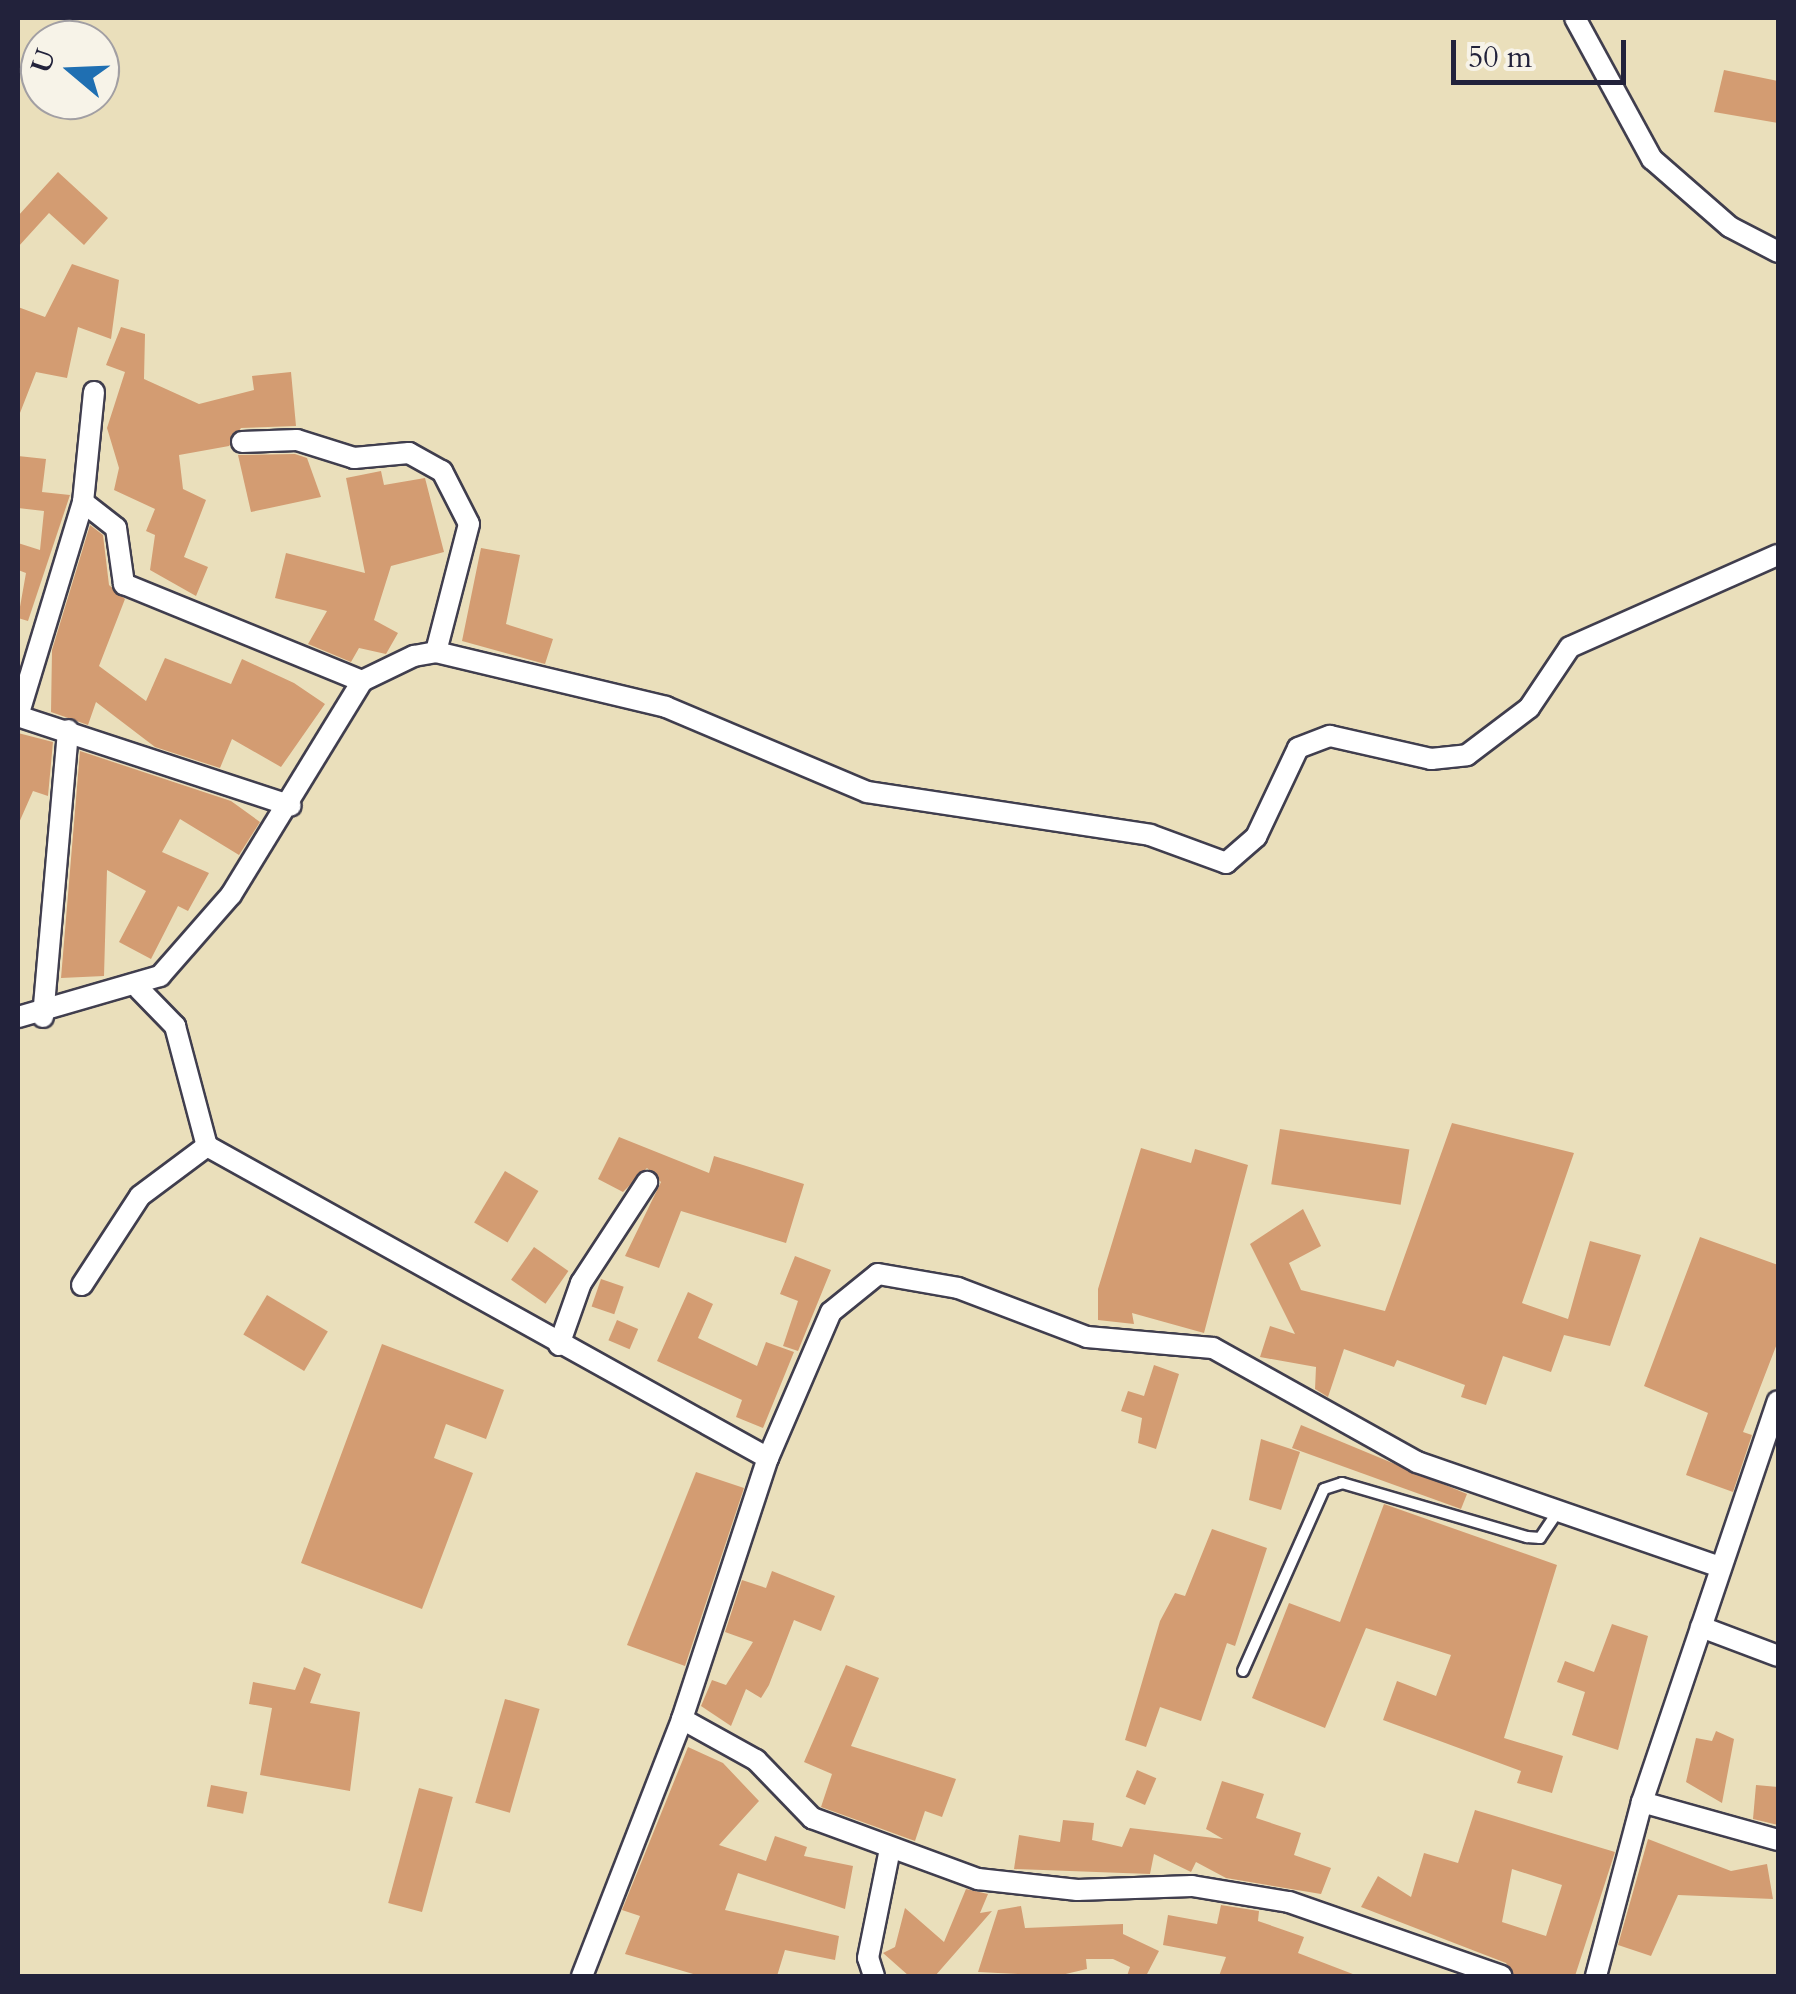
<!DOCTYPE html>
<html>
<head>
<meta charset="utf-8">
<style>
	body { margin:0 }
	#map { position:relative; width:1796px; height:1994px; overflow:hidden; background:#eadfbb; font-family:Cardo,serif }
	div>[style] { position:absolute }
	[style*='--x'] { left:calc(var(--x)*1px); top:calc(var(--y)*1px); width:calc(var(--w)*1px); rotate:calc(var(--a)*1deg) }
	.building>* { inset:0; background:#d39c72; transform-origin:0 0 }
	.roads { filter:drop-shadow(2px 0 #403e4e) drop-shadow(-2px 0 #403e4e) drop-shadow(0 2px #403e4e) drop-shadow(0 -2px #403e4e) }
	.lane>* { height:10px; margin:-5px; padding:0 5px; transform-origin:5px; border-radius:5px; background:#fff }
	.street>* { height:20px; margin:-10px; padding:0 10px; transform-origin:10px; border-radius:10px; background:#fff }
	span { translate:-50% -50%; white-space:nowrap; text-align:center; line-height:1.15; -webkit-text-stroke:9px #f7f3e8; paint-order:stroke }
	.frame { position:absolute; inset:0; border:20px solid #22223b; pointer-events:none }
	.north { position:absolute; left:20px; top:20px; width:100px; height:100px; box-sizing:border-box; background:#f7f3e8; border:2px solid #a29fa3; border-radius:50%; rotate:289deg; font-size:28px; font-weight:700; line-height:40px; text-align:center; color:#22223b }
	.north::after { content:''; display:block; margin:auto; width:35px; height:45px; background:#1f6fb2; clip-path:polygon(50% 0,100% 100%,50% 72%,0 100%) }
	.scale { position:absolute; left:1451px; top:40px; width:175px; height:45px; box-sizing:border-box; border:5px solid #22223b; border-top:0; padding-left:12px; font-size:30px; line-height:35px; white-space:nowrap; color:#22223b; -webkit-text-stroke:8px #f7f3e8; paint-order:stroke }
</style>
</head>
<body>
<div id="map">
	<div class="building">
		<div style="clip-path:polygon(1724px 70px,1778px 81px,1778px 123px,1714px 112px)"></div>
		<div style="clip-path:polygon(58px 172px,108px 218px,84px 245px,49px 213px,18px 247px,18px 216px)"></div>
		<div style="clip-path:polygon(72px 264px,119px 280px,111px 339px,78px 327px,67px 378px,36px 372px,18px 418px,18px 307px,45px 317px)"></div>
		<div style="clip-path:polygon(121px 327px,145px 334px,144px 379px,199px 404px,254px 390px,252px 376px,291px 372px,296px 426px,241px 428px,229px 446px,179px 455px,183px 489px,206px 500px,184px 557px,208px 567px,196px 596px,150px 570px,155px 535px,146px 531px,155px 509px,114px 490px,119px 468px,107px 428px,125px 372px,106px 365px)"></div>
		<div style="clip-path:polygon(295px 454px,307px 458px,321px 497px,251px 512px,238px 455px)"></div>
		<div style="clip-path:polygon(18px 456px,46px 459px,42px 492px,70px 495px,28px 621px,18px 618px,26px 573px,18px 570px,18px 543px,40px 550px,44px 511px,18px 508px)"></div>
		<div style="clip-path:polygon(381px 471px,384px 485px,425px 478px,444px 552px,391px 566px,374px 620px,398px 633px,386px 654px,359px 648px,351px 662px,308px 644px,327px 611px,275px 598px,286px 553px,365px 573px,346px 478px)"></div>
		<div style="clip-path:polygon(90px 525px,103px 535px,109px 585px,125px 599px,99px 666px,146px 701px,165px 658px,231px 684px,242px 659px,294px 683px,325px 704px,281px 767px,232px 739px,220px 768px,155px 747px,96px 702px,88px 725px,51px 712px,52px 650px)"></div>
		<div style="clip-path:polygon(481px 548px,520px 555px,506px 624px,553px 639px,545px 664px,462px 641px)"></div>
		<div style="clip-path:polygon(18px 733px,53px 742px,48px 796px,33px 791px,18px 825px)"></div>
		<div style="clip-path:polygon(80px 751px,231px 801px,260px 822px,239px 855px,180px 819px,162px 852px,209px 873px,188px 911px,178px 906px,151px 959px,119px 942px,146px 891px,107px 870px,104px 976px,61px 978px)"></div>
		<div style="clip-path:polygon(1452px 1123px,1574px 1153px,1522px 1303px,1568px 1319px,1590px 1241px,1641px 1255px,1610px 1346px,1564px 1335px,1551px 1372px,1503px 1356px,1486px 1405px,1461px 1397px,1465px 1385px,1397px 1360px,1394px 1367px,1344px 1349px,1328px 1397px,1315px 1389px,1316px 1367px,1260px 1357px,1270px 1326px,1295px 1334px,1250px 1244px,1303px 1209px,1321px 1246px,1289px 1263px,1301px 1290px,1385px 1311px)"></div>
		<div style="left:1280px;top:1129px;width:131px;height:56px;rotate:9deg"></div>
		<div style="clip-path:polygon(619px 1137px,709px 1173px,714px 1156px,804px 1184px,786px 1243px,681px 1211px,659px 1268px,625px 1256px,661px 1182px,647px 1168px,623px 1192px,598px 1179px)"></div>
		<div style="clip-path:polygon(1141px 1148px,1191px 1163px,1195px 1149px,1248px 1165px,1204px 1333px,1132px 1313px,1134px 1324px,1098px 1320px,1098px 1289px)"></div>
		<div style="left:505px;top:1171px;width:39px;height:60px;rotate:31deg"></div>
		<div style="clip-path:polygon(1700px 1237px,1778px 1265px,1778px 1341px,1743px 1432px,1752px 1435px,1733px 1492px,1686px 1475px,1708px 1413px,1644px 1386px)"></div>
		<div style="left:534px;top:1247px;width:42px;height:40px;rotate:35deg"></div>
		<div style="clip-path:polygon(795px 1256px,831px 1270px,798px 1351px,783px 1346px,798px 1301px,780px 1294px)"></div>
		<div style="left:601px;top:1279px;width:24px;height:29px;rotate:19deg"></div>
		<div style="clip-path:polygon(688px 1292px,713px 1304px,698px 1338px,757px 1366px,766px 1342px,794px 1352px,763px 1428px,736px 1417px,742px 1400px,657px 1361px)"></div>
		<div style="left:267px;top:1295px;width:71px;height:46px;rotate:31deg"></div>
		<div style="left:617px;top:1320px;width:23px;height:22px;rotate:23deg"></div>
		<div style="clip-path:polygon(382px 1344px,504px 1390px,486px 1439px,446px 1424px,434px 1458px,473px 1473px,422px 1609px,301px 1563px)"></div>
		<div style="clip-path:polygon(1154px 1365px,1179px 1374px,1156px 1449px,1138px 1443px,1142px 1418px,1121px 1411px,1128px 1391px,1144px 1396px)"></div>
		<div style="clip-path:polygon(1301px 1425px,1467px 1494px,1461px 1509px,1292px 1448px)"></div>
		<div style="clip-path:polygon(1261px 1439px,1300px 1452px,1281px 1510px,1249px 1500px)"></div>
		<div style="clip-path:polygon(696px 1472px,744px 1488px,685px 1666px,627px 1645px)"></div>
		<div style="clip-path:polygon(1384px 1504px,1557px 1565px,1504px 1738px,1563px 1756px,1552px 1793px,1517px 1783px,1521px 1771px,1383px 1720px,1397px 1681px,1436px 1696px,1451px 1655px,1366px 1628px,1325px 1728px,1252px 1698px,1289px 1603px,1340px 1622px)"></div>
		<div style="clip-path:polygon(1212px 1529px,1267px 1548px,1235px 1646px,1227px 1643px,1201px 1721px,1160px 1707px,1146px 1747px,1125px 1740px,1160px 1621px,1175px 1593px,1185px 1596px)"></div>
		<div style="clip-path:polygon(772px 1571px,835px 1596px,821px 1631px,794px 1620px,769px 1685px,761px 1698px,746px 1689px,731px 1726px,701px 1706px,712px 1680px,726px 1685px,753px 1642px,725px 1632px,742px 1580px,766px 1588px)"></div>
		<div style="clip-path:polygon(1612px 1624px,1648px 1636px,1618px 1750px,1572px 1735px,1585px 1692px,1557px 1682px,1565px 1661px,1594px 1672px)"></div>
		<div style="clip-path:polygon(846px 1665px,879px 1678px,851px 1746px,956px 1779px,942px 1817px,925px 1811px,915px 1841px,821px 1807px,832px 1774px,804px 1762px)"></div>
		<div style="clip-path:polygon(304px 1667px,321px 1674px,310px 1703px,360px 1712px,350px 1791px,260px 1775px,272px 1708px,249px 1704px,253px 1682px,295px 1690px)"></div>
		<div style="left:505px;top:1699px;width:36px;height:108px;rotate:16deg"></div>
		<div style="clip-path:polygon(1716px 1731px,1734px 1739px,1722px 1803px,1686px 1782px,1696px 1738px,1712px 1741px)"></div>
		<div style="clip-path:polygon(688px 1747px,723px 1763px,759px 1801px,719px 1845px,766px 1861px,775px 1836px,807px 1847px,804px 1856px,853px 1866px,845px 1909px,738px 1873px,725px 1910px,839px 1936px,835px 1960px,785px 1950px,777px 1976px,700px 1976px,625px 1954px,640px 1916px,622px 1910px)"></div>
		<div style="left:1137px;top:1770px;width:21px;height:29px;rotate:23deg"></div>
		<div style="clip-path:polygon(1222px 1781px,1264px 1794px,1256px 1818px,1301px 1833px,1294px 1855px,1331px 1868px,1321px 1894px,1226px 1878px,1196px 1862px,1191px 1872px,1154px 1854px,1150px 1874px,1014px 1869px,1019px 1835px,1060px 1842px,1063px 1820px,1094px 1823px,1092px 1840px,1122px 1847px,1130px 1828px,1223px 1839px,1206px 1829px)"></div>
		<div style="left:211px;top:1785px;width:37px;height:22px;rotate:11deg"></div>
		<div style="clip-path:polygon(1756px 1785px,1778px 1787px,1778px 1825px,1753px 1819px)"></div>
		<div style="left:419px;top:1788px;width:35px;height:119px;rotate:15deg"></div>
		<div style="clip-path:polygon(evenodd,1475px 1810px,1615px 1852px,1575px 1976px,1515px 1976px,1506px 1963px,1361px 1907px,1378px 1876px,1411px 1897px,1424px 1853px,1458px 1863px,1475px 1810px,1512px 1869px,1562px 1885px,1546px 1936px,1502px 1922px,1512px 1869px)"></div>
		<div style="clip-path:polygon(1648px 1839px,1731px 1871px,1767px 1864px,1773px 1899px,1678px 1895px,1651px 1956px,1618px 1945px)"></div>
		<div style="clip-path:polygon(966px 1889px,988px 1894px,980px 1913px,992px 1911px,935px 1976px,909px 1976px,883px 1953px,895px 1947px,905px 1908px,944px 1942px)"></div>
		<div style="clip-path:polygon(1221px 1905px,1259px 1911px,1258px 1921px,1304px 1937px,1298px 1953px,1358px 1976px,1219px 1976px,1226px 1957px,1163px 1945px,1168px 1915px,1217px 1924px)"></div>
		<div style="clip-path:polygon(1021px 1906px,1025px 1928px,1123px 1924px,1123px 1934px,1159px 1951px,1146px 1976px,1127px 1976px,1130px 1967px,1113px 1959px,1086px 1959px,1087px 1969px,1057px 1976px,978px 1972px,998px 1910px)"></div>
	</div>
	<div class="roads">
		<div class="lane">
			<div style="--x:1243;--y:1671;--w:199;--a:-66"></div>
			<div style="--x:1324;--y:1489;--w:19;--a:-18"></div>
			<div style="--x:1342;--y:1483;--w:193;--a:16.3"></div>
			<div style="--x:1527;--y:1537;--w:13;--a:4"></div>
			<div style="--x:1540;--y:1538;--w:27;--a:-56"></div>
		</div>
		<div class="street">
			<div style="--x:1575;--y:18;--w:161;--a:61.4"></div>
			<div style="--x:1652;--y:159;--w:103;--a:41.1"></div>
			<div style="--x:1730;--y:227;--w:54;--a:27.5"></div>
			<div style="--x:94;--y:392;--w:111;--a:95.7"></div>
			<div style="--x:83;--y:502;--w:42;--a:38.2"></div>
			<div style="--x:116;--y:528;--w:57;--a:81.9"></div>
			<div style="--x:124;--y:584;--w:257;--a:22.2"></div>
			<div style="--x:242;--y:442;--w:55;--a:-2.1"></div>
			<div style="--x:297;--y:440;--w:60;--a:17.5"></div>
			<div style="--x:354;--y:458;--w:55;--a:-5.2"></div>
			<div style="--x:409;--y:453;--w:38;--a:29"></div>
			<div style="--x:442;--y:471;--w:59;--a:63"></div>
			<div style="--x:469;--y:524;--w:132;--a:104.5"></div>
			<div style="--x:18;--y:716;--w:287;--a:18.2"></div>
			<div style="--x:18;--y:716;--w:224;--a:-73.1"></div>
			<div style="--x:139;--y:989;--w:52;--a:45.8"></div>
			<div style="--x:175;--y:1026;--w:124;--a:75.1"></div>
			<div style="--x:207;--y:1146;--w:642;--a:29.08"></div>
			<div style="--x:18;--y:1017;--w:148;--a:-16.1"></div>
			<div style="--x:160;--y:976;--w:108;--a:-48.8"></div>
			<div style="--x:231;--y:895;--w:251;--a:-58.5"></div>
			<div style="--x:362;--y:681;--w:58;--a:-25.7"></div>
			<div style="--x:414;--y:656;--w:22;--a:-10"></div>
			<div style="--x:436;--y:652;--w:236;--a:13.4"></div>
			<div style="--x:666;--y:707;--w:218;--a:22.9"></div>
			<div style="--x:867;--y:792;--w:286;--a:8.6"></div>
			<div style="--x:1150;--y:835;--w:81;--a:20.2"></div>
			<div style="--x:1226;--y:863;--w:40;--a:-41"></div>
			<div style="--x:1256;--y:837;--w:98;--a:-64.7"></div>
			<div style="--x:1298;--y:748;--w:34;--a:-21"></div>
			<div style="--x:1330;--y:736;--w:104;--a:12.8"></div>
			<div style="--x:1431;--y:759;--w:36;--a:-6"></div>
			<div style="--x:1467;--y:755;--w:78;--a:-37.2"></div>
			<div style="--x:1529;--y:708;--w:73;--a:-56.1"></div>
			<div style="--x:1570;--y:647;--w:227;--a:-23.9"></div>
			<div style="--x:43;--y:1017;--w:288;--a:-85"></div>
			<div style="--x:82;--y:1285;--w:106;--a:-56.9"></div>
			<div style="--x:140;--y:1196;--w:84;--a:-36.7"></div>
			<div style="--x:559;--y:1345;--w:66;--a:-70.5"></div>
			<div style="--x:581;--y:1283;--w:121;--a:-56.8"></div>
			<div style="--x:1701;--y:1627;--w:82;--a:20.6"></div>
			<div style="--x:682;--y:1719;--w:85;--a:29"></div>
			<div style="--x:756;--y:1760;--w:81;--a:46"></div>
			<div style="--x:812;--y:1818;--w:177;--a:20.2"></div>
			<div style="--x:978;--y:1879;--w:100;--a:6.3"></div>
			<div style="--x:1077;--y:1890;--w:115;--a:-2"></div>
			<div style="--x:1192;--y:1886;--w:98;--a:9.4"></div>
			<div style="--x:1289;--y:1902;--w:225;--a:19.2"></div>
			<div style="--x:1642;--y:1802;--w:141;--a:15.6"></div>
			<div style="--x:582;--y:1976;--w:276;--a:-68.7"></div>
			<div style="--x:682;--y:1719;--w:275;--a:-71.8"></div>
			<div style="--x:768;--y:1458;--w:159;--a:-66.7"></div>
			<div style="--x:831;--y:1312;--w:60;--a:-39"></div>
			<div style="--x:878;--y:1274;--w:81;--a:9.9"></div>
			<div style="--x:958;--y:1288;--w:138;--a:20.8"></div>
			<div style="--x:1087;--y:1337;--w:126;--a:5"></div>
			<div style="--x:1213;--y:1348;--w:234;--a:29.2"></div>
			<div style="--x:1417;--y:1462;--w:318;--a:19.1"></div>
			<div style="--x:874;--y:1976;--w:19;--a:-108"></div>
			<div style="--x:868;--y:1958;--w:111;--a:-78.6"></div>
			<div style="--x:1596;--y:1976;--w:180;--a:-75.2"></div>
			<div style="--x:1642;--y:1802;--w:423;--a:-71.3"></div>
		</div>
	</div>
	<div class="frame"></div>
	<div class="north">U</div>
	<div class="scale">50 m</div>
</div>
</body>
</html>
